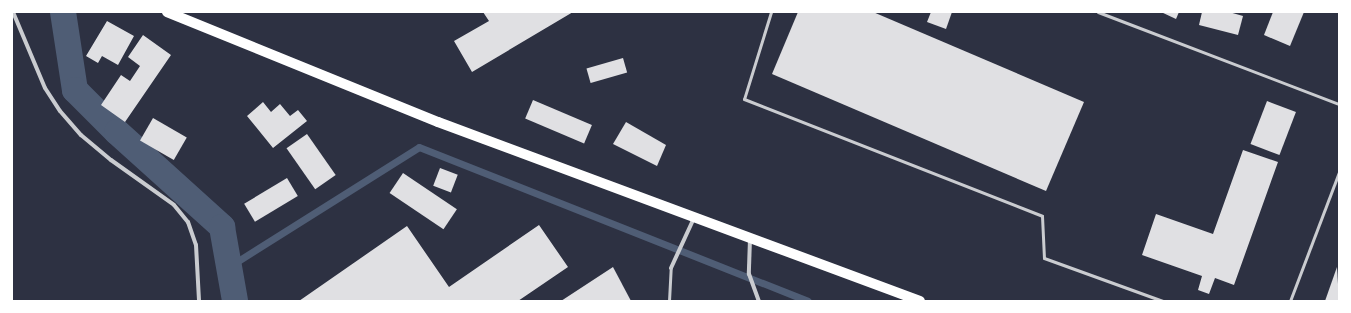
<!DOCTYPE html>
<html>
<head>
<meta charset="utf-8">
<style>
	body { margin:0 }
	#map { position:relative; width:1351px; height:313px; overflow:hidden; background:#2d3142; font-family:Raleway,sans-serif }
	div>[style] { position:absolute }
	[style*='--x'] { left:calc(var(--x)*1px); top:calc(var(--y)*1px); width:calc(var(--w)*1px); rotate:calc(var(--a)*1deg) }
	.stream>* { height:7px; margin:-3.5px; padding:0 3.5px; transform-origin:3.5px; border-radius:3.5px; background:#4f5d75 }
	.canal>* { height:26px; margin:-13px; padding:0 13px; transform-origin:13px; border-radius:13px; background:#4f5d75 }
	.building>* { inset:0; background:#e0e0e3; transform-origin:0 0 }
	.service>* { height:3px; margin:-1.5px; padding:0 1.5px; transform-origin:1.5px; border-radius:1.5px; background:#caccd0 }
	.minor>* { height:4px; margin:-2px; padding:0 2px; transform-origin:2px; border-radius:2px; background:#caccd0 }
	.primary>* { height:10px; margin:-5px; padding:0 5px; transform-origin:5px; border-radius:5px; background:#fff }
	span { translate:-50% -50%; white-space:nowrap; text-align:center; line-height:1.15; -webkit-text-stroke:4px #fff; paint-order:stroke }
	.frame { position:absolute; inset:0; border:13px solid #fff; pointer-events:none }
</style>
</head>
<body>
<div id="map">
	<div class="stream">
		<div style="--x:230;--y:266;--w:223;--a:-32.2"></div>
		<div style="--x:419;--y:147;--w:418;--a:21.6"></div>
	</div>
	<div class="canal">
		<div style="--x:63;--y:12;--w:79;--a:81.3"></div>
		<div style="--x:75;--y:90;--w:59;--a:45"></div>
		<div style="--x:117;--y:132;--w:142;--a:42.1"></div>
		<div style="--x:222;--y:227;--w:75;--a:80"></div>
	</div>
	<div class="building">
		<div style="clip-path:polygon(483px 12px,573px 12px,472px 72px,454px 41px,489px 21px)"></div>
		<div style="clip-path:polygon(798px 12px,873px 12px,1084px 102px,1046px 191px,772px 74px)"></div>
		<div style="clip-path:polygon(931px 12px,952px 12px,946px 29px,927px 22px)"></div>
		<div style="clip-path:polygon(1161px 12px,1179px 12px,1176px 19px)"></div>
		<div style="clip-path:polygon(1202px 12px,1229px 12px,1243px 16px,1238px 35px,1199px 25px)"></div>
		<div style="clip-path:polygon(1273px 12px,1304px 12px,1290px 46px,1264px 35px)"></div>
		<div style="clip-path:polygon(107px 21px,134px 36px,118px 65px,102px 56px,98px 63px,86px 56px)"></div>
		<div style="clip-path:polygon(143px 35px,171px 55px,125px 122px,101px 105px,121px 75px,130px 81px,140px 66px,128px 57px)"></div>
		<div style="left:623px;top:58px;width:15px;height:38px;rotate:74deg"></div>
		<div style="left:533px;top:100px;width:64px;height:20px;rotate:23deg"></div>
		<div style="left:1267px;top:101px;width:31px;height:46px;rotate:21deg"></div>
		<div style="clip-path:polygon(263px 102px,271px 112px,280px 104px,290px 116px,298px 110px,307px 121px,273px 148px,247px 116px)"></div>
		<div style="left:153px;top:118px;width:39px;height:26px;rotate:30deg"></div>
		<div style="clip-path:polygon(626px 122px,666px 145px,657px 166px,613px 144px)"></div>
		<div style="left:307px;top:134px;width:50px;height:25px;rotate:55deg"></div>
		<div style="clip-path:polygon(1243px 150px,1278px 162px,1234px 285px,1215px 278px,1209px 294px,1198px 290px,1202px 276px,1142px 255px,1156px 214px,1213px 234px)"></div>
		<div style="left:440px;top:168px;width:19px;height:19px;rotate:21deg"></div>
		<div style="left:403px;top:173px;width:65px;height:24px;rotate:34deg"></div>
		<div style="left:287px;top:178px;width:21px;height:50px;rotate:59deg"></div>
		<div style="clip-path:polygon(539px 225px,568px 267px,518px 301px,299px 301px,407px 226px,449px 287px)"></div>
		<div style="clip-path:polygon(613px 267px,631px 301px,561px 301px)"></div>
		<div style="clip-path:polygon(1337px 267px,1339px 301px,1325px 301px)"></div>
	</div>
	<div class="service">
		<div style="--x:771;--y:12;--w:91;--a:107.2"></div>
		<div style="--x:744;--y:99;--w:320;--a:21.4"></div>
		<div style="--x:1042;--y:216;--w:42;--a:87.3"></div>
		<div style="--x:1044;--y:258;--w:127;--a:19.9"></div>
		<div style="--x:1098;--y:12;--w:258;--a:20.9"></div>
		<div style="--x:669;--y:301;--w:33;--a:-87"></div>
		<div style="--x:1290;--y:301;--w:138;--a:-69.2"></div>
	</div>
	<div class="minor">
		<div style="--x:13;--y:12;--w:82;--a:67.2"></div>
		<div style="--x:45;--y:88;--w:27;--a:57"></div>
		<div style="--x:60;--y:111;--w:32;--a:49"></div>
		<div style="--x:81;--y:135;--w:39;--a:40"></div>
		<div style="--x:111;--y:160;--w:77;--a:35.5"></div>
		<div style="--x:174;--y:205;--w:22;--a:51"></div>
		<div style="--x:188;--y:222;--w:24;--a:71"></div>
		<div style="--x:196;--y:245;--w:56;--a:86.9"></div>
		<div style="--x:750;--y:239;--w:35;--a:92"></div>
		<div style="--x:749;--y:274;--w:29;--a:70"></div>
		<div style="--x:671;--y:268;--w:55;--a:-65.3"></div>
	</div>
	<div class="primary">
		<div style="--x:167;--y:12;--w:292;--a:22.1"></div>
		<div style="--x:438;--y:122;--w:514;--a:20.37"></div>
	</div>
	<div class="frame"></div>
</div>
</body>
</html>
